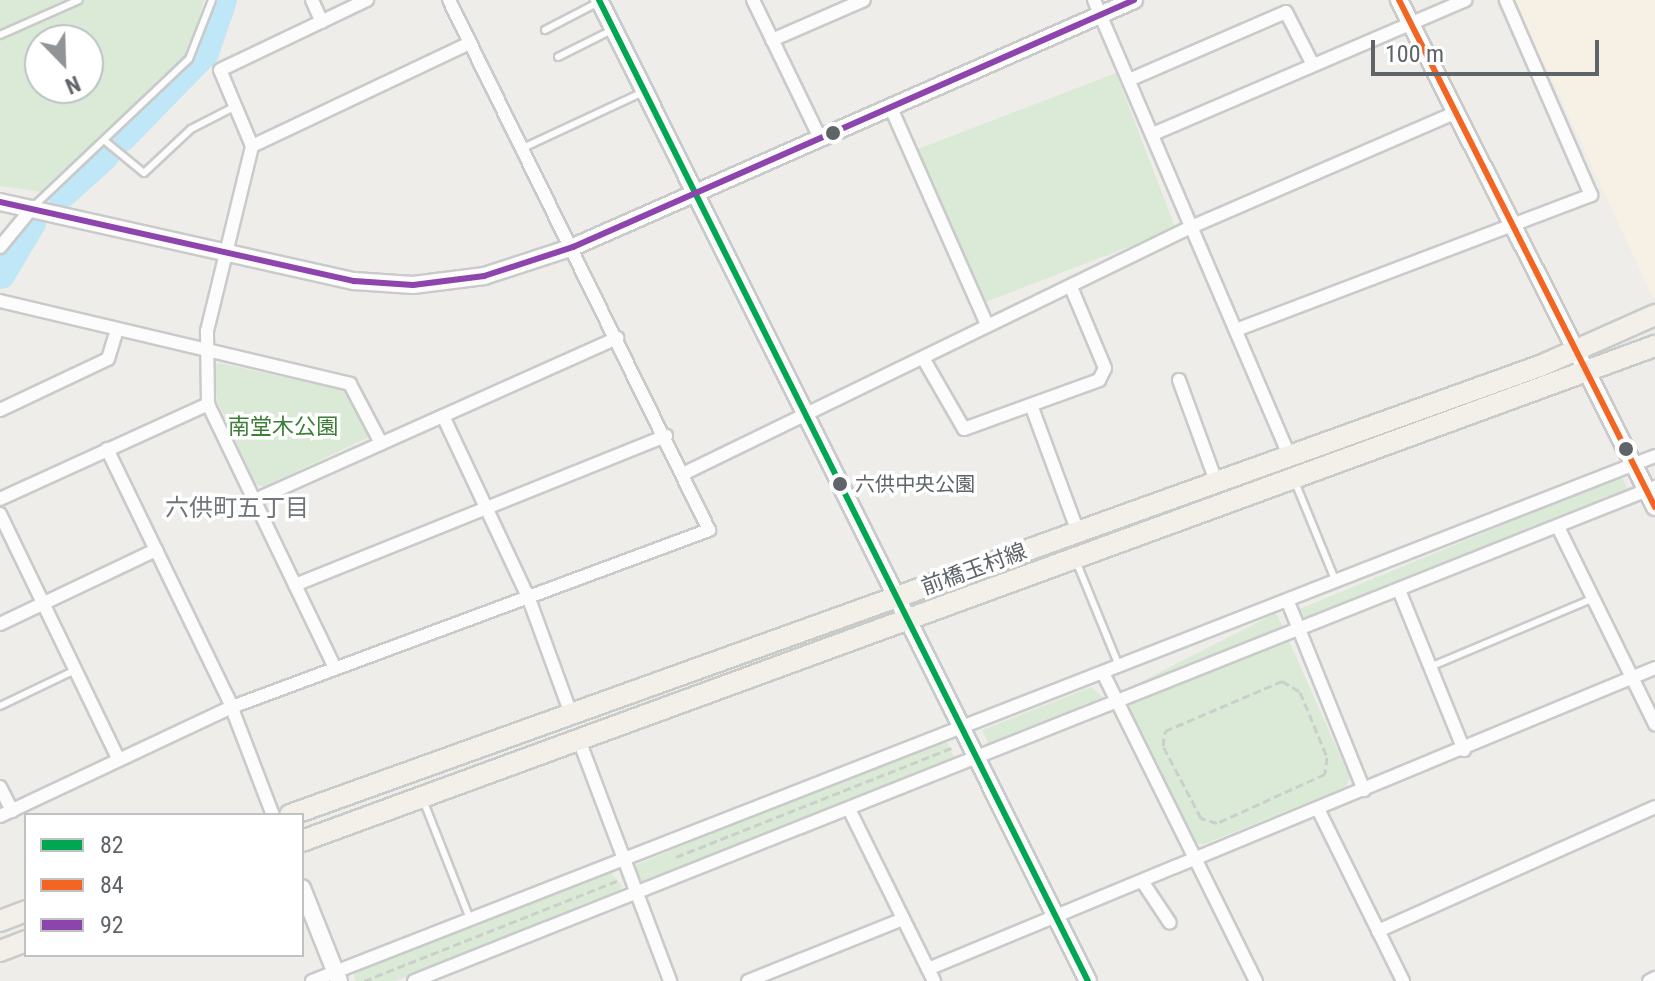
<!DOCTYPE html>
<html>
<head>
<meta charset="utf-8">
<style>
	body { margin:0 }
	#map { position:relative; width:1655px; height:981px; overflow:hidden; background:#efedea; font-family:"Roboto Condensed","Noto Sans JP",sans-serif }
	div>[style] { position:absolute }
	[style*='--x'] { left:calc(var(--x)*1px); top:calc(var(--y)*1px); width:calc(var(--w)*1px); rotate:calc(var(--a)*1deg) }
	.commercial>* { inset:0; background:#f7f0e4 }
	.green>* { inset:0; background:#dbead6; transform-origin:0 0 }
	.river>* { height:28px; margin:-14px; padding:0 14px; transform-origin:14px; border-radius:14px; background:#bfe7f7 }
	.path>* { height:3px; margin-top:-1.5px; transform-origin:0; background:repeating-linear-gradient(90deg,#cbcfcc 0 8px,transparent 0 12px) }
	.roads { filter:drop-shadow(2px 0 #c9caca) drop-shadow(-2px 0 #c9caca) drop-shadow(0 2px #c9caca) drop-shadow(0 -2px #c9caca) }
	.service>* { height:6px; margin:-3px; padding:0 3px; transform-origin:3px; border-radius:3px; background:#fdfcfc }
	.minor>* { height:12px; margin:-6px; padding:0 6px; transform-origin:6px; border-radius:6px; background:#fdfcfc }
	.tertiary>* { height:16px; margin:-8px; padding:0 8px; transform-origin:8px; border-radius:8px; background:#fdfcfc }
	.primary>* { height:20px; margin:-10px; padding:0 10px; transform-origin:10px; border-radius:10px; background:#f3f0e9 }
	.bus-1>* { height:6px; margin:-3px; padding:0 3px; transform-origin:3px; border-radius:3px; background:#00a651 }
	.bus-2>* { height:6px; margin:-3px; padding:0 3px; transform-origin:3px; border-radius:3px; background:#f26522 }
	.bus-3>* { height:6px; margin:-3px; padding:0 3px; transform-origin:3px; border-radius:3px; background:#8e44ad }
	.dots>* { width:22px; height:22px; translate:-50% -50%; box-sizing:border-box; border:4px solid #fff; border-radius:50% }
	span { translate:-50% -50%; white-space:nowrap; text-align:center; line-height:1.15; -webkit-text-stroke:7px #fff; paint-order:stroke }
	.bus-label { font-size:20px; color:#5f6468 }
	.left { translate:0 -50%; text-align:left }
	.park-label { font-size:22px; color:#3b8036 }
	.street-label { font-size:22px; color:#5f6468 }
	.neighbourhood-label { font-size:24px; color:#707679 }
	.legend { position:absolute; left:24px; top:813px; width:280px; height:144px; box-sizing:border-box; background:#fff; border:2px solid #bfc1c3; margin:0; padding:10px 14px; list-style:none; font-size:24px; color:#5f6468 }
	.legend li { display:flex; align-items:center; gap:16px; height:40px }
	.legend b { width:40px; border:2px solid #bfc1c3 }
	.north { position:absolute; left:24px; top:24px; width:80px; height:80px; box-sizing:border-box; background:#fff; border:2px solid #bfc1c3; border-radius:50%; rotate:157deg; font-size:22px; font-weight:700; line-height:32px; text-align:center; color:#5f6468 }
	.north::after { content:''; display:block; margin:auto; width:28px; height:36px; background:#919496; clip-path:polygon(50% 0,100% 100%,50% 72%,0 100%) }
	.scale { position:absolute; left:1371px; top:40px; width:228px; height:36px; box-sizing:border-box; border:4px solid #5f6468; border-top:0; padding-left:10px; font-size:24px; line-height:28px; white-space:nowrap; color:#5f6468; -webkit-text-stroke:6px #fff; paint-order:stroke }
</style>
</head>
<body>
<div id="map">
	<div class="commercial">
		<div style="clip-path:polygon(1515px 0,1655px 0,1655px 297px,1653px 298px)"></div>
	</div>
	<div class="green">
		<div style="clip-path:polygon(evenodd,0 0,204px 0,189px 50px,42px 192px,0 186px,0 0,40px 40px,88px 40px,88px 88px,40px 88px,40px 40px)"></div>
		<div style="left:1116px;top:73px;width:167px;height:213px;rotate:69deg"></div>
		<div style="clip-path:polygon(219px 363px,344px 390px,369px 437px,264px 487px,256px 484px,217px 401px,213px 366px)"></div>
		<div style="clip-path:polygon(1622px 476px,1628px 492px,1305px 620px,1297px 610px)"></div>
		<div style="left:1276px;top:613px;width:16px;height:170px;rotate:63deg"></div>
		<div style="clip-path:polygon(1289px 641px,1350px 778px,1346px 787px,1202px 845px,1193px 842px,1128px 712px,1131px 704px)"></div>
		<div style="clip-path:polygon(1091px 687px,1104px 698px,1099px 702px,989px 745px,982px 730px)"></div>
		<div style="clip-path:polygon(944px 737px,955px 759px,643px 882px,631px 867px)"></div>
		<div style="clip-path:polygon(609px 870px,622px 886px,619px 892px,395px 981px,356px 981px,353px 973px)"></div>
	</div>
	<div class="river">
		<div style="--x:122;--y:138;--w:119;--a:-45.7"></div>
		<div style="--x:205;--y:53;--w:56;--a:-71.2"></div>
		<div style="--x:62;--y:195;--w:58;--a:-42.2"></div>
		<div style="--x:1;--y:275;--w:61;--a:-59.2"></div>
	</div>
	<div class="path">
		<div style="--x:1282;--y:681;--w:21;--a:31"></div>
		<div style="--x:1300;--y:692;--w:70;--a:67.4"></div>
		<div style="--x:1327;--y:757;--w:17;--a:97"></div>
		<div style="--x:1325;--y:774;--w:119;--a:155.6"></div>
		<div style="--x:1217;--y:823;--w:17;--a:-163"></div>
		<div style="--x:1201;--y:818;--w:81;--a:-117.8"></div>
		<div style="--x:1163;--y:746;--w:15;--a:-82"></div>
		<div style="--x:1165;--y:731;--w:127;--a:-23.1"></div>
		<div style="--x:676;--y:857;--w:297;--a:-21.6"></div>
		<div style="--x:364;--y:981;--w:272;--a:-21.6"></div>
	</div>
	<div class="roads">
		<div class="service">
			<div style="--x:545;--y:30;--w:61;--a:-27.4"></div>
			<div style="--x:0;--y:35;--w:86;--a:-23.9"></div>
			<div style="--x:558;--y:57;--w:60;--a:-26.6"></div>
			<div style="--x:105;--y:141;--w:50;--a:39.4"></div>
			<div style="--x:144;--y:173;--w:64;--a:-43.1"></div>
			<div style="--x:191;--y:129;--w:46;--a:-27.1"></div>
			<div style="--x:523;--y:148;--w:132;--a:-25"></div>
			<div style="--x:35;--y:205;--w:212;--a:-43.5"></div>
			<div style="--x:189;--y:59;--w:63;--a:-68.7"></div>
			<div style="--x:1295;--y:482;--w:108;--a:67.7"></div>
			<div style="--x:1076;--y:561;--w:113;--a:67.7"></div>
			<div style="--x:1430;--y:667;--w:176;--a:-22.8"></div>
			<div style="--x:0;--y:706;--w:83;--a:-25.6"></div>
			<div style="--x:423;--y:800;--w:128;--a:68.4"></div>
		</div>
		<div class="minor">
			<div style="--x:312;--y:0;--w:24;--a:66"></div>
			<div style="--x:753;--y:0;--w:153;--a:64.1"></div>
			<div style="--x:1094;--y:0;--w:497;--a:66.8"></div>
			<div style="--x:772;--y:40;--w:100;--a:-23.5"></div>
			<div style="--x:1129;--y:80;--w:171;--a:-23.4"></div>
			<div style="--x:1286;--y:12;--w:59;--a:63"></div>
			<div style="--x:891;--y:108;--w:237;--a:66.1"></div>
			<div style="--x:1153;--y:134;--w:340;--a:-23.2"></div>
			<div style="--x:252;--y:146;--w:82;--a:-112.8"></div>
			<div style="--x:220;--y:70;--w:163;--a:-25.5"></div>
			<div style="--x:0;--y:247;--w:52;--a:-50.5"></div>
			<div style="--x:0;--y:301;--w:360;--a:13.3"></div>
			<div style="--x:350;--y:384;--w:67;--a:62.3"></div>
			<div style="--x:1236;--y:330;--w:380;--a:-20.8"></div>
			<div style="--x:1591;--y:195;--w:213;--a:-113.6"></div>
			<div style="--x:923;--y:358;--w:82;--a:60"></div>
			<div style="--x:964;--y:429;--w:144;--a:-19.9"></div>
			<div style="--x:1099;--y:380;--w:13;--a:-63"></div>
			<div style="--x:1105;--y:368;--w:88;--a:-112.8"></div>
			<div style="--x:1179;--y:380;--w:111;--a:69.9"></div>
			<div style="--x:1031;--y:405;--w:135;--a:69.7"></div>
			<div style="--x:0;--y:410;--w:119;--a:-25.3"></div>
			<div style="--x:108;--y:359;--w:31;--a:-73"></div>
			<div style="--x:443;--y:416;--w:202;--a:64.8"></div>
			<div style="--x:529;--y:599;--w:122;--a:69.9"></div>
			<div style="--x:107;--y:449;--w:277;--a:64.1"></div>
			<div style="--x:228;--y:698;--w:125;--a:69"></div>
			<div style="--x:685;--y:473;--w:563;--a:-25.93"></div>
			<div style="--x:1191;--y:227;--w:288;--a:-23.4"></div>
			<div style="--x:0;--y:499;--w:229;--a:-24.5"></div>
			<div style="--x:255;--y:500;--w:397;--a:-24.1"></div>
			<div style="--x:0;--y:514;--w:273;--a:64.2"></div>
			<div style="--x:1558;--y:527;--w:220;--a:63.8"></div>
			<div style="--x:295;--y:585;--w:400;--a:-21.9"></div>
			<div style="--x:1399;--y:590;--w:173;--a:67.9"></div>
			<div style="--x:1288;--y:602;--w:203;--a:68"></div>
			<div style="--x:0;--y:624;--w:173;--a:-25.4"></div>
			<div style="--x:335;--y:668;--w:293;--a:-115.7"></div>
			<div style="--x:208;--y:404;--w:73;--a:-90.8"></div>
			<div style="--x:207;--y:331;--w:190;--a:-76.3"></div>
			<div style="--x:252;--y:146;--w:241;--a:-25.3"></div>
			<div style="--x:1104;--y:675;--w:342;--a:63.6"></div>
			<div style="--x:579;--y:740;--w:258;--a:69.3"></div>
			<div style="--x:0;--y:787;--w:27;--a:63"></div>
			<div style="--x:849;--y:809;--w:192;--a:63.7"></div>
			<div style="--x:1318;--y:809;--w:192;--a:63.7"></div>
			<div style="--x:0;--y:816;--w:256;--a:-25.2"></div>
			<div style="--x:232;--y:707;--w:509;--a:-20.36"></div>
			<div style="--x:709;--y:530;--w:590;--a:-116.13"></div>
			<div style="--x:1142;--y:881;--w:50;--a:56.3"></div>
			<div style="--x:1378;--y:931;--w:303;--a:-24.1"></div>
			<div style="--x:928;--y:969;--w:787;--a:-22.49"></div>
			<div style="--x:312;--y:981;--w:1442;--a:-21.35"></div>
			<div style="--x:414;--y:981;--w:1336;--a:-21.71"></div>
			<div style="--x:748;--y:981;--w:167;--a:-21.8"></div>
			<div style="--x:1649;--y:981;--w:7;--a:-27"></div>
		</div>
		<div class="tertiary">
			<div style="--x:599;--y:0;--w:1096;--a:63.51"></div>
			<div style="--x:1399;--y:0;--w:568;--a:63.21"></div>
			<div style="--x:0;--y:202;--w:363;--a:12.6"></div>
			<div style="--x:354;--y:281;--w:59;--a:3.9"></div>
			<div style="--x:413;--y:285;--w:72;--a:-7.2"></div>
			<div style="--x:484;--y:276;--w:94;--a:-18"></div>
			<div style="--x:573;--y:247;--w:613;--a:-23.76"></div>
			<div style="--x:302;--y:888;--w:100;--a:68.3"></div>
		</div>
		<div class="primary">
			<div style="--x:290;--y:815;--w:1328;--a:-19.76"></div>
			<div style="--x:1540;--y:366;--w:126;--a:-23.9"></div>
			<div style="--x:302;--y:841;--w:1441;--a:-20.1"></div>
			<div style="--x:0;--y:921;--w:28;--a:-21"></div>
			<div style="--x:0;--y:951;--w:28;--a:-21"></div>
		</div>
	</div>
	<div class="bus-1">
		<div style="--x:599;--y:0;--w:1096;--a:63.51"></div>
	</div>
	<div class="bus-2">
		<div style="--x:1399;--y:0;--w:568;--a:63.21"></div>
	</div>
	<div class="bus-3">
		<div style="--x:0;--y:202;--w:363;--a:12.6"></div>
		<div style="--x:354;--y:281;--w:59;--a:3.9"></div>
		<div style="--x:413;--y:285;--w:72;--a:-7.2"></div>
		<div style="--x:484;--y:276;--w:94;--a:-18"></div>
		<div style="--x:573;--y:247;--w:613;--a:-23.76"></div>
	</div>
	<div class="dots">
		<div style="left:833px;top:133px;background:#5f6468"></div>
		<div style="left:1626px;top:449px;background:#5f6468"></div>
		<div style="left:840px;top:484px;background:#5f6468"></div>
	</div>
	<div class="bus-label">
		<span class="left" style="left:855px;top:484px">六供中央公園</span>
	</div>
	<div class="park-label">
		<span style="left:283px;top:427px">南堂木公園</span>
	</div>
	<div class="street-label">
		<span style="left:974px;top:569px;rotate:-20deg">前橋玉村線</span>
	</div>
	<div class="neighbourhood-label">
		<span style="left:237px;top:509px">六供町五丁目</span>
	</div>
	<ul class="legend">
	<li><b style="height:10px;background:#00a651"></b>82</li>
	<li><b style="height:10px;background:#f26522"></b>84</li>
	<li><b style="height:10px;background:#8e44ad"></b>92</li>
	</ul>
	<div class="north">N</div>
	<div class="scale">100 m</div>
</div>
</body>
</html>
